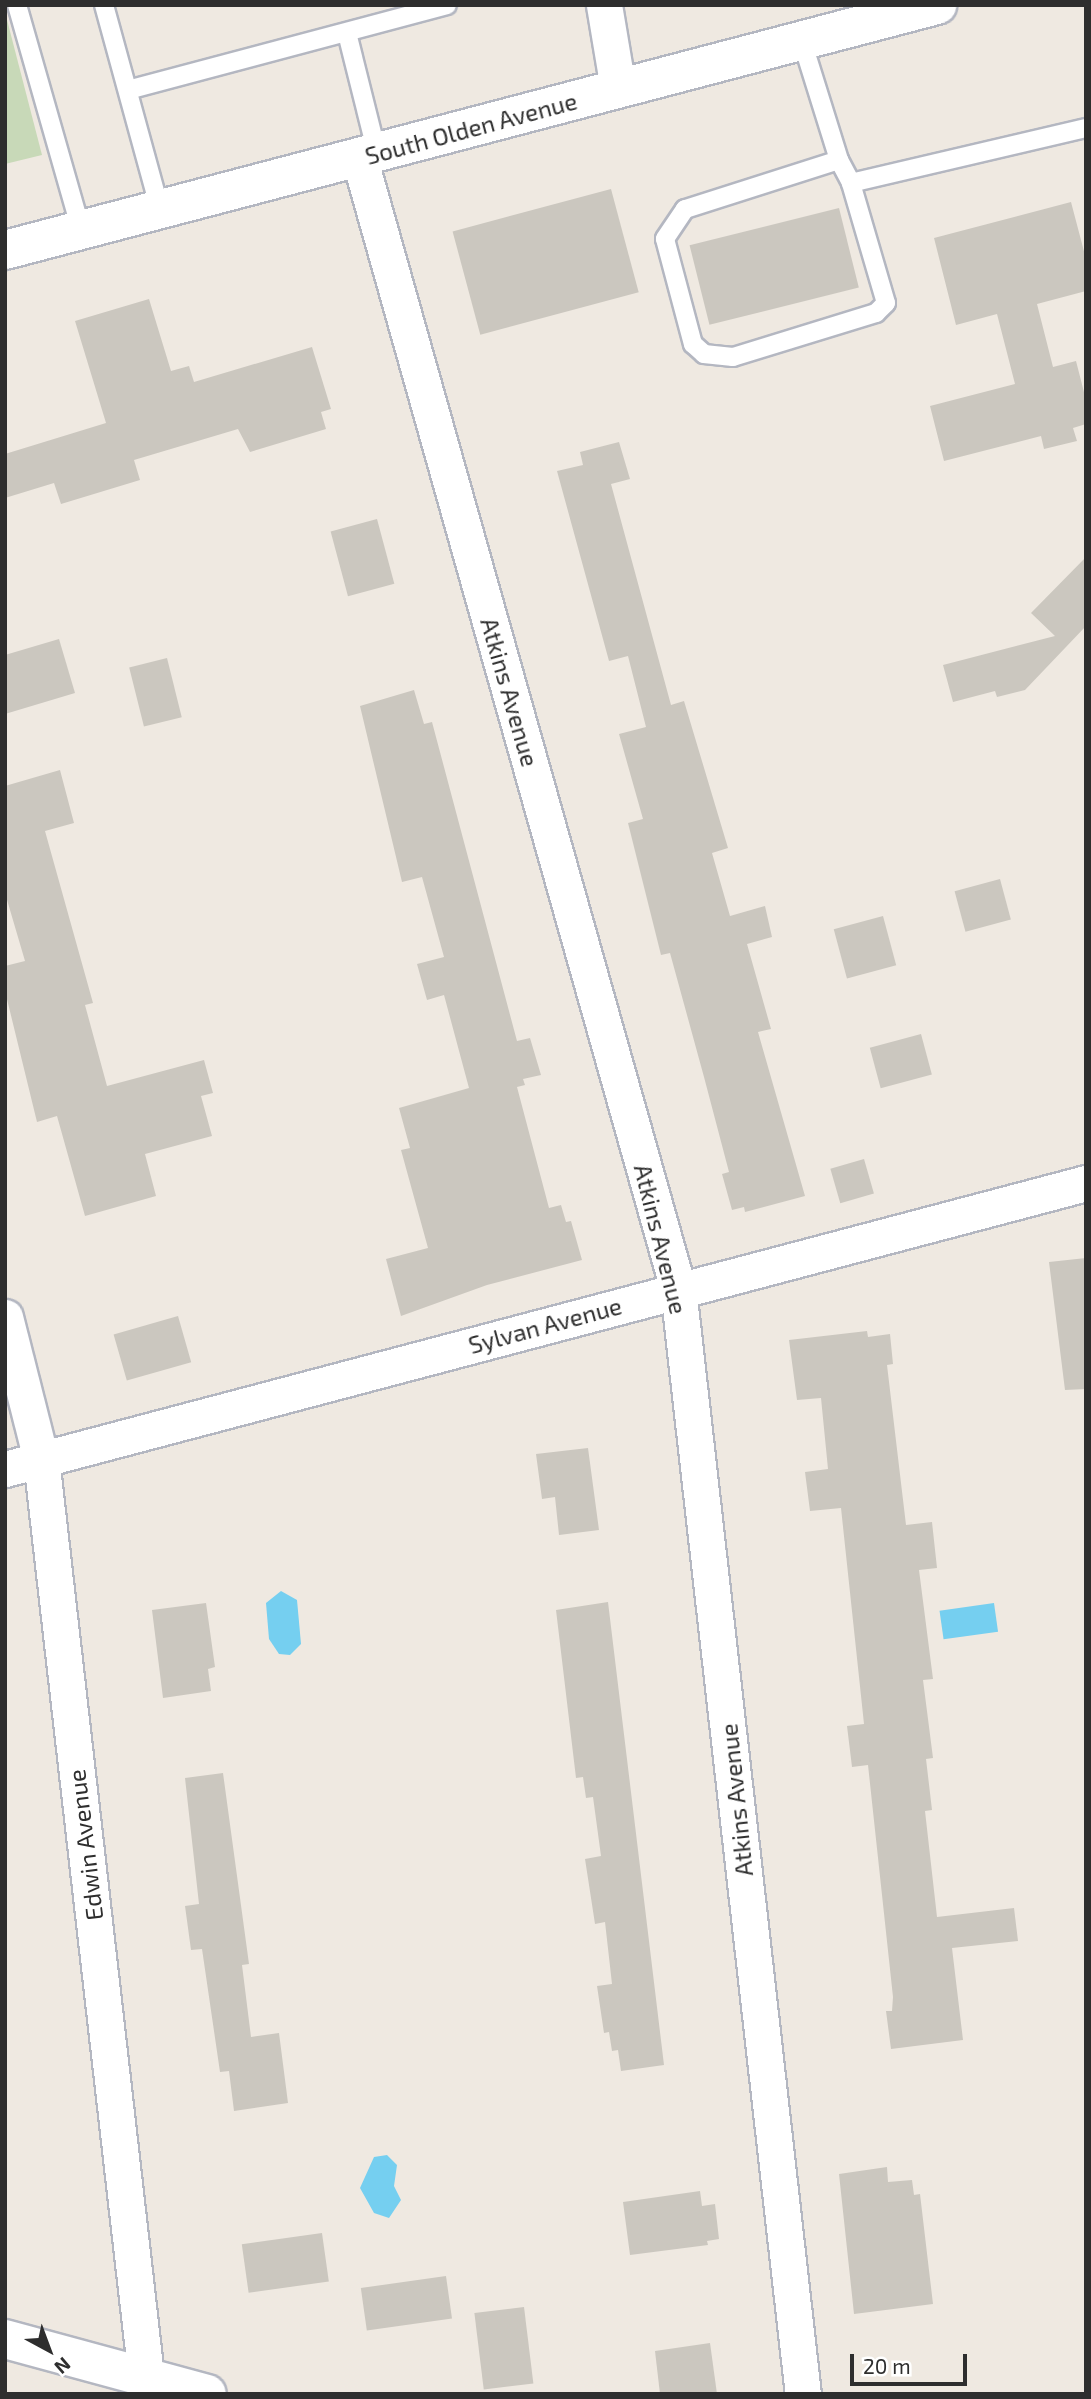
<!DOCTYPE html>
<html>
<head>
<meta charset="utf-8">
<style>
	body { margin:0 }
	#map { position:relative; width:1091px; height:2399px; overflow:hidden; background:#efe9e1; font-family:"Exo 2",sans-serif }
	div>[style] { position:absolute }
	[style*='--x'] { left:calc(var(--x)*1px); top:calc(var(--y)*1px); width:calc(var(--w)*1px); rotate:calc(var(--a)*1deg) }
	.cemetery>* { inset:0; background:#c8d9b8 }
	.water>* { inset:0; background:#75cff0; transform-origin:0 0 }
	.building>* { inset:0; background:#cbc7bf; transform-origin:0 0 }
	.roads { filter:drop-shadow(2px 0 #b4b7c1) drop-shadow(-2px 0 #b4b7c1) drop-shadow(0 2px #b4b7c1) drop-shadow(0 -2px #b4b7c1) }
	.service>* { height:18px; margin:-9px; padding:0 9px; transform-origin:9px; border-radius:9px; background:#fff }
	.minor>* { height:35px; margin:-17.5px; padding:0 17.5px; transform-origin:17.5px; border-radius:17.5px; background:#fff }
	.tertiary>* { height:38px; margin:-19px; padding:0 19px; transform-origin:19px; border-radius:19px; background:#fff }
	.secondary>* { height:38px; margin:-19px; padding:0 19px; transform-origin:19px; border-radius:19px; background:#fff }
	span { translate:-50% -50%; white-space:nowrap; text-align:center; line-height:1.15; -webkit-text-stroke:6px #fff; paint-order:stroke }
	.street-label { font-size:24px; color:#2e2e2e }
	.frame { position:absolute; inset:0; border:7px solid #2e2e2e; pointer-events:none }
	.north { position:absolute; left:14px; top:2315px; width:70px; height:70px; -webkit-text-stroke:5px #fff; paint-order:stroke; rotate:139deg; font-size:19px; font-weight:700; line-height:28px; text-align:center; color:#2e2e2e }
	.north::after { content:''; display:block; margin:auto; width:24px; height:32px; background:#2e2e2e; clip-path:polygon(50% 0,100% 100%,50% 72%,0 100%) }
	.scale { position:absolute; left:850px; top:2354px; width:117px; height:32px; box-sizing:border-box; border:4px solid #2e2e2e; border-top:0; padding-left:9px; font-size:21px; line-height:24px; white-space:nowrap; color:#2e2e2e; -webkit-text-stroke:5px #fff; paint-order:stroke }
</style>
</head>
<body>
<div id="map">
	<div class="cemetery">
		<div style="clip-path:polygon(5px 12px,42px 155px,5px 164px)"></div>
	</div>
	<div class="water">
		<div style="clip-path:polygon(281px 1591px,297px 1600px,301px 1644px,290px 1655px,279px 1654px,269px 1639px,266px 1603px)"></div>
		<div style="left:994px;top:1603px;width:29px;height:55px;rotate:82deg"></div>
		<div style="clip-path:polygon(387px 2155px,397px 2165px,394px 2186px,401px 2200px,389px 2218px,374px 2213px,360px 2188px,374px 2157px)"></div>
	</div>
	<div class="building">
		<div style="left:611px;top:189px;width:107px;height:164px;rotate:75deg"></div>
		<div style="clip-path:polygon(1071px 202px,1086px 259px,1086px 291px,1037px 304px,1053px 367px,1076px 361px,1086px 400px,1086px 424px,1073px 428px,1077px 441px,1044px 449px,1041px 436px,944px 461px,930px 406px,1015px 384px,997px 314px,956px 325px,934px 238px)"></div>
		<div style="left:839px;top:208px;width:82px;height:154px;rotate:76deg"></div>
		<div style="clip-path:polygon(149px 299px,171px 371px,189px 366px,194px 382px,312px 347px,331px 409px,321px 412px,326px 429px,250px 452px,238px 429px,134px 460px,140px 480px,61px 504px,54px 483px,5px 498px,5px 454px,106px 423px,75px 321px)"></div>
		<div style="clip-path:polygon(619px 442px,630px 479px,611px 484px,671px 705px,684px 701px,728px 848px,712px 853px,730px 916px,765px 906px,772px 937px,747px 944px,771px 1029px,758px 1032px,805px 1196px,745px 1212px,744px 1207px,732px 1210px,722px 1174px,729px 1172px,704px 1077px,670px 953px,661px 955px,628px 823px,643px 819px,619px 734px,646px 727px,628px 656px,609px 661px,557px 471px,583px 465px,580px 452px)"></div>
		<div style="left:377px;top:519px;width:67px;height:48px;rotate:75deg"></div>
		<div style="clip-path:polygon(1086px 557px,1086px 626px,1025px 690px,997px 697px,995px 691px,953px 702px,943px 665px,1055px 636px,1031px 613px)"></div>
		<div style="clip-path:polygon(59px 639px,75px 693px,5px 714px,5px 655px)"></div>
		<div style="left:167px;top:658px;width:61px;height:39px;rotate:76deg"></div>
		<div style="clip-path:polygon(414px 690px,424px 724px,432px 722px,517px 1041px,530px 1038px,541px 1075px,523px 1079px,525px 1085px,517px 1087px,549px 1208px,561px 1205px,566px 1222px,571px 1221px,582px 1260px,487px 1285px,401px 1316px,386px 1259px,428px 1248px,401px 1150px,410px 1148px,399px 1108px,469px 1088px,444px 995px,427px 1000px,417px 964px,444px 957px,422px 877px,402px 882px,360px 706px)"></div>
		<div style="clip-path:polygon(60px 770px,74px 823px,45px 831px,93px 1003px,85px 1005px,107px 1086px,204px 1060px,213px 1093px,201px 1096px,212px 1136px,145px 1154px,156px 1196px,85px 1216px,57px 1116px,37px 1122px,5px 991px,5px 966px,25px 961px,5px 893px,5px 786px)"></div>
		<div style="left:1000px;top:879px;width:42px;height:47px;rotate:75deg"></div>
		<div style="left:883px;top:916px;width:51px;height:51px;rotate:75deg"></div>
		<div style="left:921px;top:1034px;width:42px;height:53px;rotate:75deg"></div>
		<div style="left:864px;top:1159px;width:36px;height:35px;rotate:74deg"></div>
		<div style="clip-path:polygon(1086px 1258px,1086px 1389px,1065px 1390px,1049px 1262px)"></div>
		<div style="left:178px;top:1316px;width:48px;height:67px;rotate:74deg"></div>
		<div style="clip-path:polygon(867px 1331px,868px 1337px,890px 1334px,893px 1364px,887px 1365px,906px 1525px,932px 1522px,937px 1568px,919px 1570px,933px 1679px,923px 1680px,933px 1758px,926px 1759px,932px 1810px,925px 1811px,937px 1917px,1014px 1908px,1018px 1941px,952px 1948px,963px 2040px,891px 2049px,886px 2011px,892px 2011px,893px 1997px,868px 1765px,852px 1767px,847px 1726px,864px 1724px,841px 1508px,810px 1511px,805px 1472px,828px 1469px,821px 1398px,797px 1400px,789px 1340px)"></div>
		<div style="clip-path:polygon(588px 1448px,599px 1530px,559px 1535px,555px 1497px,542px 1499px,536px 1454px)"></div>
		<div style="clip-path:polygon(608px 1602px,664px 2065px,621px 2071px,618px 2050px,612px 2051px,609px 2032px,604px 2033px,597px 1986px,612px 1984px,605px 1922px,595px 1924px,585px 1859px,601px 1856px,593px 1797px,586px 1798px,583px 1777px,576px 1778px,556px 1610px)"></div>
		<div style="clip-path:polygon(206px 1603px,215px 1667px,208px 1669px,211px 1691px,163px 1698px,152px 1610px)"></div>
		<div style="clip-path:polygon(223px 1773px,249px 1964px,242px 1965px,251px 2037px,279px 2033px,288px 2103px,234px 2111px,229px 2071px,220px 2072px,202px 1949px,191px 1950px,185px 1906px,199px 1904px,185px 1778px)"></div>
		<div style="clip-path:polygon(887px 2167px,888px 2182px,912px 2180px,914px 2195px,920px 2194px,933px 2304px,854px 2314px,839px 2174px)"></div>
		<div style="clip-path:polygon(700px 2191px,702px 2206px,715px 2204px,719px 2239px,707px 2241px,708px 2245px,630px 2255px,623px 2202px)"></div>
		<div style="left:322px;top:2233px;width:49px;height:81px;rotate:82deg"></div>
		<div style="left:446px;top:2276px;width:43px;height:86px;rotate:82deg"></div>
		<div style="left:524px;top:2307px;width:77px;height:50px;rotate:83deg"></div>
		<div style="clip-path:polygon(710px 2343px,717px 2394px,660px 2394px,655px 2351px)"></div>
	</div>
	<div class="roads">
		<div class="service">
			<div style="--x:17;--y:5;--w:234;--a:74.1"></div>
			<div style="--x:104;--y:5;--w:213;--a:74.7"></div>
			<div style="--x:347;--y:33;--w:124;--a:76"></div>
			<div style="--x:802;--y:41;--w:125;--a:72.7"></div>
			<div style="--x:839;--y:160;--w:26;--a:62"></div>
			<div style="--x:851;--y:183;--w:241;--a:-13.2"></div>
			<div style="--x:128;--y:90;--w:330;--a:-14.9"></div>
			<div style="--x:839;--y:160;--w:162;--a:162.3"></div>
			<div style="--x:685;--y:209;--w:36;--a:124"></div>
			<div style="--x:665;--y:239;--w:109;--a:75.1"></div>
			<div style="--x:693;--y:344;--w:15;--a:42"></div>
			<div style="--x:704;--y:354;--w:29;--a:6"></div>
			<div style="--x:733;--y:357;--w:150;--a:-17.1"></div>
			<div style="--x:876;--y:313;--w:14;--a:-45"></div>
			<div style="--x:886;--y:303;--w:125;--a:-106.3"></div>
		</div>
		<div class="minor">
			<div style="--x:604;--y:5;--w:85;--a:80.5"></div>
			<div style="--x:359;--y:157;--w:1176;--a:74.26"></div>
			<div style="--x:678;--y:1289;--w:1112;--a:83.55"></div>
			<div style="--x:5;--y:1317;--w:146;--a:75.8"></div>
			<div style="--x:41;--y:1459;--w:924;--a:83.47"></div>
			<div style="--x:5;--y:1469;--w:1118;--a:-14.82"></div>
		</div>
		<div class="tertiary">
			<div style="--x:5;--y:2339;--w:209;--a:15.2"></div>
		</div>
		<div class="secondary">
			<div style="--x:5;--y:250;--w:964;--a:-14.73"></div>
		</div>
	</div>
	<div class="street-label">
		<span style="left:471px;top:128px;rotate:-15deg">South Olden Avenue</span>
		<span style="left:510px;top:692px;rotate:74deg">Atkins Avenue</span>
		<span style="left:661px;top:1239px;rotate:76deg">Atkins Avenue</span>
		<span style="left:545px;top:1325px;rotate:-15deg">Sylvan Avenue</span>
		<span style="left:736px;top:1800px;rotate:-96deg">Atkins Avenue</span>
		<span style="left:85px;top:1845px;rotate:-97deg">Edwin Avenue</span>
	</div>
	<div class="frame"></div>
	<div class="north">N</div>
	<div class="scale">20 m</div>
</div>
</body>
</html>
